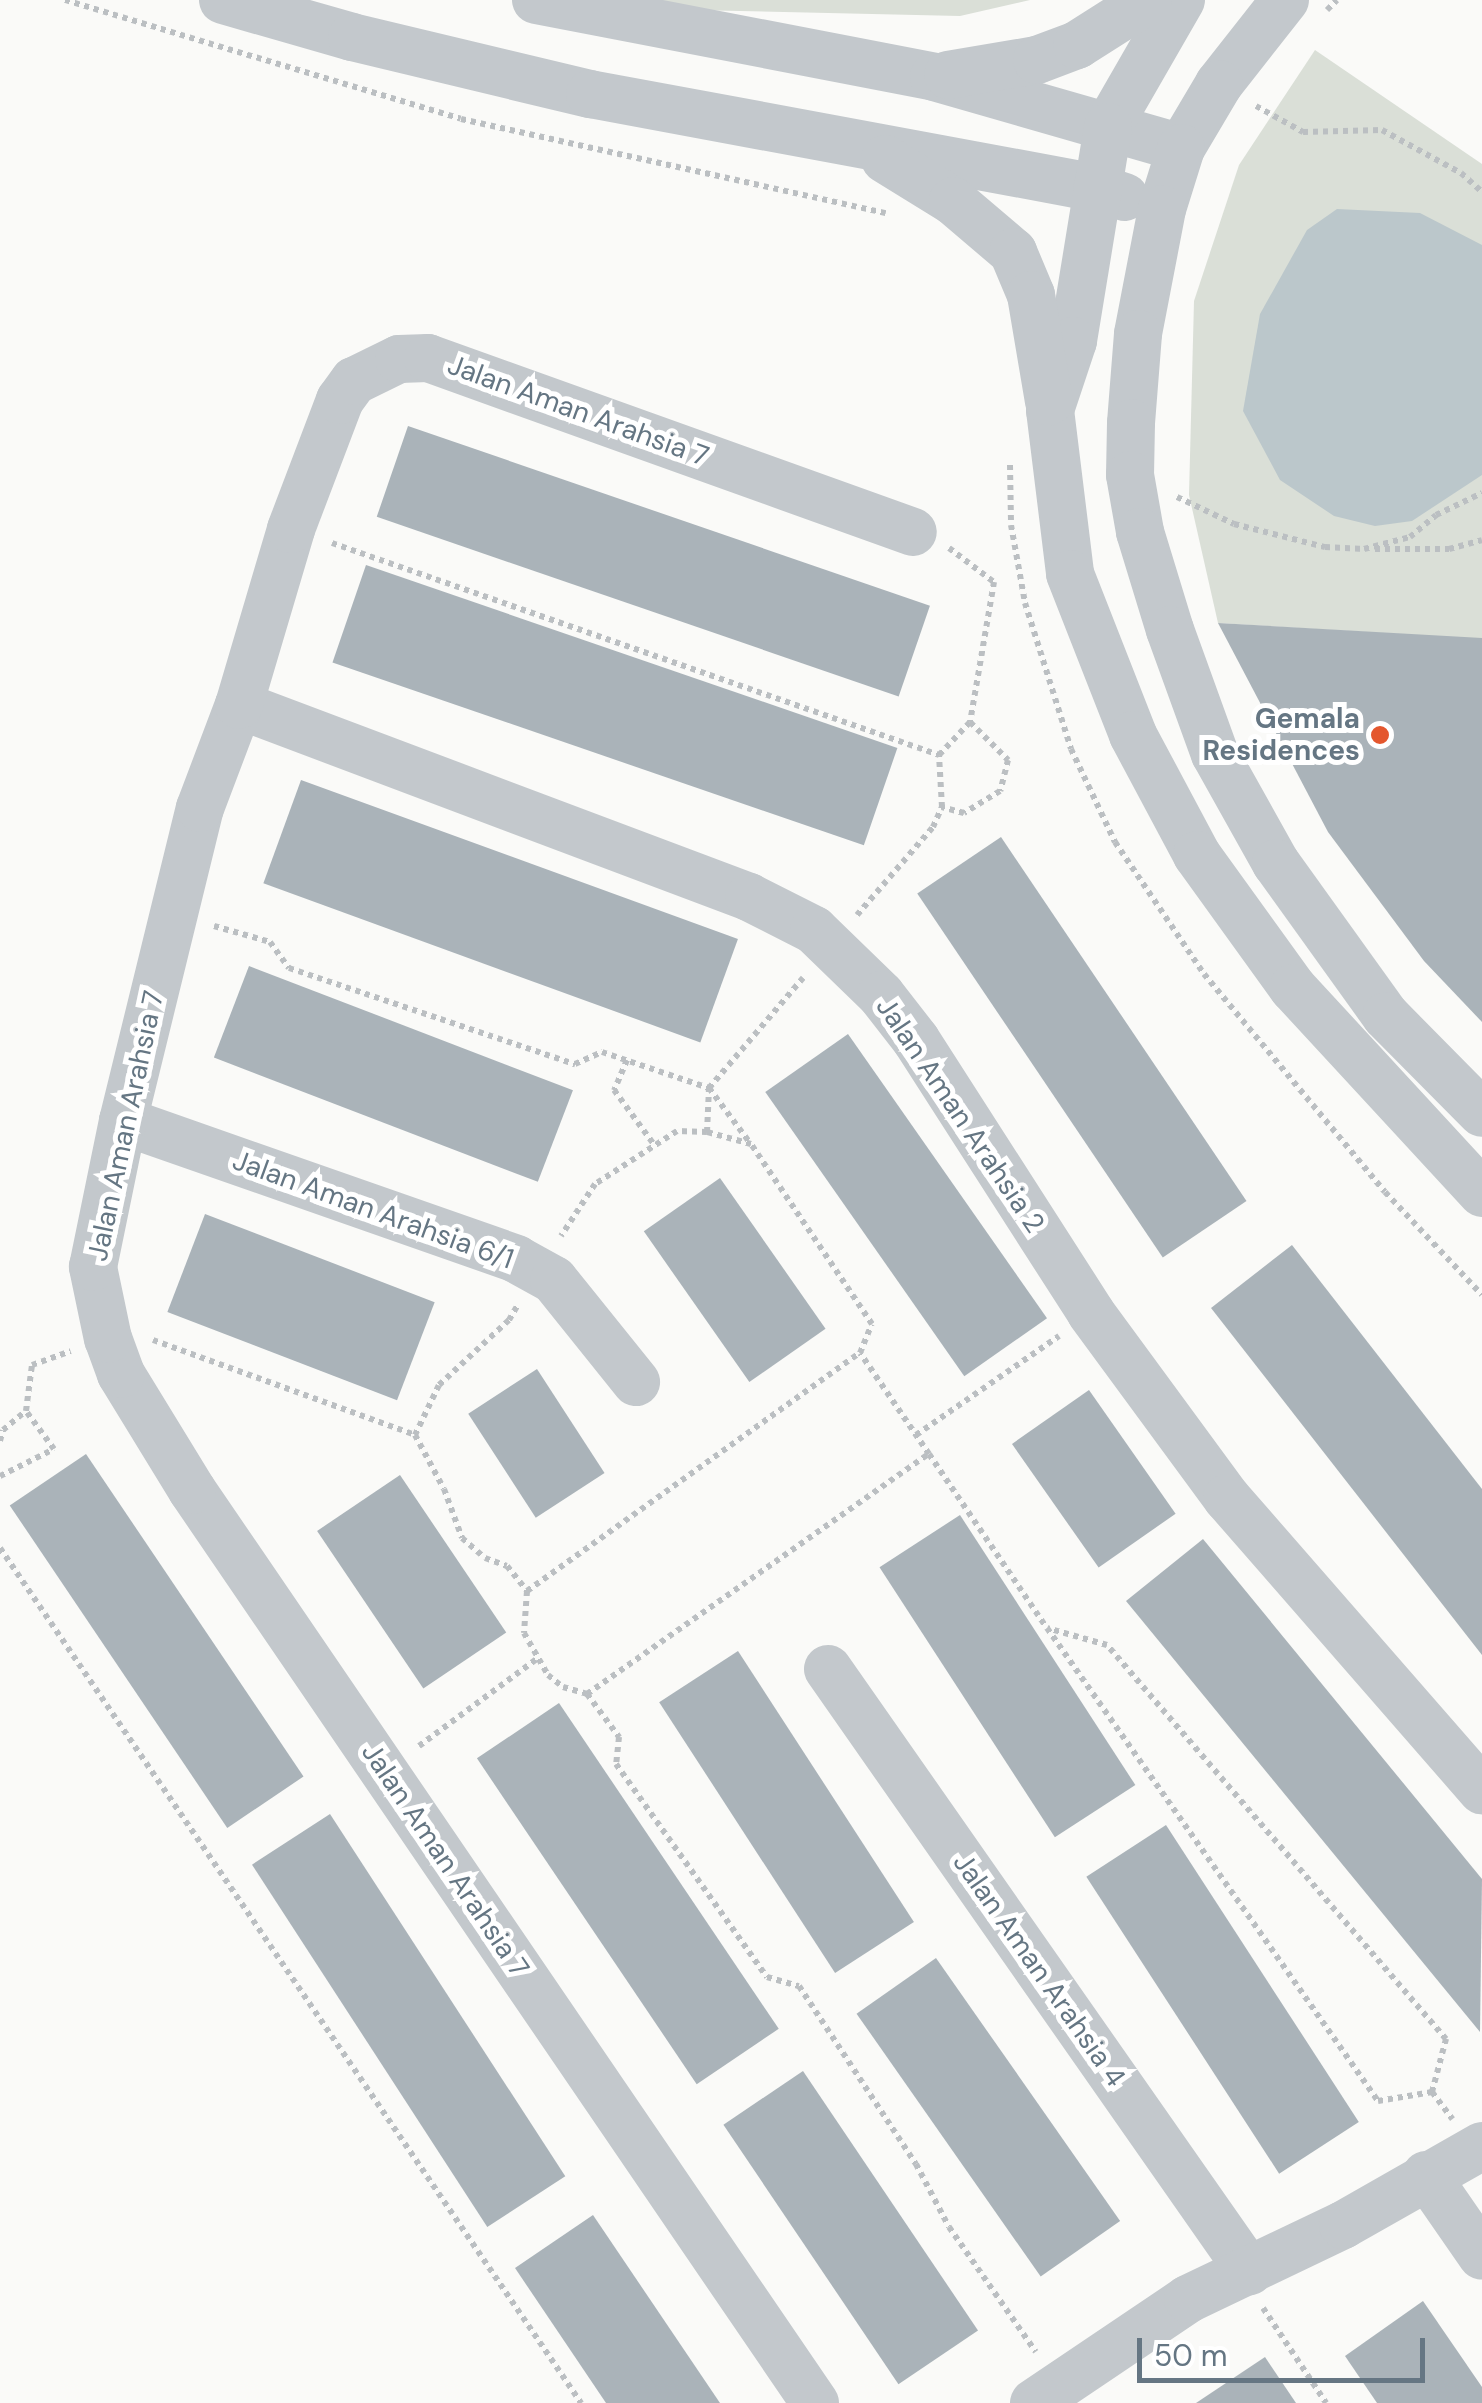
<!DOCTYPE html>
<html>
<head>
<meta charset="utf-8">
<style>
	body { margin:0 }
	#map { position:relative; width:1482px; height:2403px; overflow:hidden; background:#fafaf8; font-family:"DM Sans",sans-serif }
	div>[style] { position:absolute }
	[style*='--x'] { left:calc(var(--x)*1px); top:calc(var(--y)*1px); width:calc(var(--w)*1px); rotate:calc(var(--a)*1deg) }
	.green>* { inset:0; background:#dadfd7 }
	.water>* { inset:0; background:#bbc7cb }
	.building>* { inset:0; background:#aab3b9; transform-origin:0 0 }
	.path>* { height:6px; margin-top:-3px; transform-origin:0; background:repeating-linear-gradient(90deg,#bbbfc2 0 5px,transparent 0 10px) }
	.minor>* { height:48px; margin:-24px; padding:0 24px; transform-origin:24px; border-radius:24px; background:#c3c8cc }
	.dots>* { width:28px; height:28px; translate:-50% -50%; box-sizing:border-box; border:5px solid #fff; border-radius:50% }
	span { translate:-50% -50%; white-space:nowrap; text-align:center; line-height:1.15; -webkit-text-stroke:10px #fff; paint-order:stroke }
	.street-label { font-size:28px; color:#657683 }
	.poi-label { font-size:28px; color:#657683; font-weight:700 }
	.right { translate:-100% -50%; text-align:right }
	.scale { position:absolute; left:1137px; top:2338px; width:288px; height:45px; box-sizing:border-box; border:5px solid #657683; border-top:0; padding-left:12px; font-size:30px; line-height:35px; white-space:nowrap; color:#657683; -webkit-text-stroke:8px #fff; paint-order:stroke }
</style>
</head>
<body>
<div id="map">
	<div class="green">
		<div style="clip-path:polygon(636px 0,1030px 0,960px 16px,692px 10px)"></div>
		<div style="clip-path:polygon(1315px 50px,1482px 164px,1482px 639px,1218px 623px,1189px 495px,1194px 301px,1239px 165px)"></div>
	</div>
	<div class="water">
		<div style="clip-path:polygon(1337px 209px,1420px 213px,1482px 245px,1482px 475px,1412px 521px,1375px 526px,1334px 516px,1280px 480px,1243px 411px,1260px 314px,1307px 230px)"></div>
	</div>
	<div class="building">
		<div style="left:408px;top:426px;width:552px;height:96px;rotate:19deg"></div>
		<div style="left:366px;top:565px;width:562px;height:103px;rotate:19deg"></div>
		<div style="clip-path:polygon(1218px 623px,1482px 638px,1482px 1022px,1424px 961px,1328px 832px)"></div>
		<div style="left:301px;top:780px;width:465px;height:110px;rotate:20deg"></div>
		<div style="left:1001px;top:837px;width:439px;height:101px;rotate:56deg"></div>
		<div style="left:249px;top:966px;width:347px;height:98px;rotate:21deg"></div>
		<div style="left:848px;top:1034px;width:347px;height:101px;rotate:55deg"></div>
		<div style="left:720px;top:1178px;width:184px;height:93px;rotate:55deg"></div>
		<div style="left:205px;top:1214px;width:246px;height:105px;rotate:21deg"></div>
		<div style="clip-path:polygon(1292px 1245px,1482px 1489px,1482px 1655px,1211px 1308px)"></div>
		<div style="left:537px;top:1369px;width:124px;height:82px;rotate:57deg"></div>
		<div style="left:1089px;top:1390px;width:151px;height:94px;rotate:55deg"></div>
		<div style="left:86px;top:1454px;width:389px;height:92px;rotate:56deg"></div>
		<div style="left:400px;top:1475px;width:190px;height:100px;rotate:56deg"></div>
		<div style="left:960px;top:1515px;width:322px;height:96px;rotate:57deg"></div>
		<div style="clip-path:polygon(1203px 1539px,1482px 1879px,1480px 2032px,1126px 1601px)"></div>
		<div style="left:738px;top:1651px;width:323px;height:94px;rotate:57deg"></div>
		<div style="left:559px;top:1703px;width:393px;height:99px;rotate:56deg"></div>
		<div style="left:330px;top:1814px;width:432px;height:93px;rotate:57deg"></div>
		<div style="left:1166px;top:1825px;width:354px;height:95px;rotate:57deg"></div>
		<div style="left:936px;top:1958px;width:321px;height:97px;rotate:55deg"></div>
		<div style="left:803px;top:2071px;width:313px;height:96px;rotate:56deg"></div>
		<div style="clip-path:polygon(593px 2215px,720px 2403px,606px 2403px,515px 2268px)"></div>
		<div style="clip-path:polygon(1423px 2301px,1482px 2387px,1482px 2403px,1377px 2403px,1345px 2356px)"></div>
		<div style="clip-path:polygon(1265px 2357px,1296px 2403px,1196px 2403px)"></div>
	</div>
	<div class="path">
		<div style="--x:65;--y:0;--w:413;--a:16.7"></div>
		<div style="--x:461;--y:119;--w:435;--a:12.5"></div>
		<div style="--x:1327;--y:10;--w:14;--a:-45"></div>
		<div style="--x:1256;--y:106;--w:54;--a:29"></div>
		<div style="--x:1303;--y:132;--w:79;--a:-1.5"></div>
		<div style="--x:1382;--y:130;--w:90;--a:28.6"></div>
		<div style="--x:1461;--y:173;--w:28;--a:42"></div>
		<div style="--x:1010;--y:465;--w:60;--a:89"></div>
		<div style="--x:1011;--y:525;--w:79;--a:79.8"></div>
		<div style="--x:1025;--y:603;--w:153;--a:72.5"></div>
		<div style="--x:1071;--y:749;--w:103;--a:64.7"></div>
		<div style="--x:1115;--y:842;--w:159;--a:56"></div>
		<div style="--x:1204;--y:974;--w:283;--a:50.3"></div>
		<div style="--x:1385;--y:1192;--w:141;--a:46.7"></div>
		<div style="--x:1177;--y:497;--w:63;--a:25.3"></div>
		<div style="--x:1234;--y:524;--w:94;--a:14.2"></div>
		<div style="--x:1325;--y:547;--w:39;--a:3"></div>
		<div style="--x:1364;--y:549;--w:48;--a:-14.6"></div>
		<div style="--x:1410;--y:537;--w:34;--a:-40"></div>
		<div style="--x:1436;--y:515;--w:51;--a:-25.6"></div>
		<div style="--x:332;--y:543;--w:643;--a:19.25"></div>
		<div style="--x:949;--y:548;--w:56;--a:37.1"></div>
		<div style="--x:994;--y:582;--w:142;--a:99.7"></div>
		<div style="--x:1375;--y:549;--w:74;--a:0"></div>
		<div style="--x:1449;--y:549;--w:34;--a:-15"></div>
		<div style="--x:857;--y:915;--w:116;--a:-49.2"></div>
		<div style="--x:933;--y:827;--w:22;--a:-66"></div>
		<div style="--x:942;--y:807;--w:52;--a:-93.3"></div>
		<div style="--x:939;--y:755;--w:45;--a:-46.8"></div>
		<div style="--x:970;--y:722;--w:54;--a:45"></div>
		<div style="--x:1008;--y:760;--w:32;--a:104"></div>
		<div style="--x:1000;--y:791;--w:42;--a:148.6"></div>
		<div style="--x:964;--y:813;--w:23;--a:-165"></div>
		<div style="--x:214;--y:926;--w:58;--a:15.9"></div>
		<div style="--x:270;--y:942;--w:32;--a:54"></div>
		<div style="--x:289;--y:968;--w:302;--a:18.6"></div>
		<div style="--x:575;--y:1064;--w:30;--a:-24"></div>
		<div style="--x:602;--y:1052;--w:113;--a:18.6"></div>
		<div style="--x:709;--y:1088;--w:69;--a:53.3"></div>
		<div style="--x:627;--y:1060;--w:33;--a:113"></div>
		<div style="--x:614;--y:1090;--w:66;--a:53.7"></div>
		<div style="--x:707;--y:1132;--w:44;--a:-87.4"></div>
		<div style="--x:709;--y:1088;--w:145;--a:-49.5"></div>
		<div style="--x:153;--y:1340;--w:279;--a:19.9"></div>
		<div style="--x:415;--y:1435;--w:61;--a:61.8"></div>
		<div style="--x:444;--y:1489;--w:52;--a:69.8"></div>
		<div style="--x:462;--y:1538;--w:30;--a:41"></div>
		<div style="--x:485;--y:1558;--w:23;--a:20"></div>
		<div style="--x:507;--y:1566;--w:32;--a:51"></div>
		<div style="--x:527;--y:1591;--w:42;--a:94.1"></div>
		<div style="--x:524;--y:1633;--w:48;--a:60.3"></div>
		<div style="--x:548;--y:1675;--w:19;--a:39"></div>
		<div style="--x:563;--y:1687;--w:25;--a:16"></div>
		<div style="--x:587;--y:1694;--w:418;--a:-35.1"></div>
		<div style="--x:929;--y:1454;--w:122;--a:-124.3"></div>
		<div style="--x:860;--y:1353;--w:31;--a:-68"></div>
		<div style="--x:872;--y:1324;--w:217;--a:-123.9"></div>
		<div style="--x:751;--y:1144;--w:46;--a:-164.7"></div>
		<div style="--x:707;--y:1132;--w:30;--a:-178"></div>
		<div style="--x:677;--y:1131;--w:98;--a:147.1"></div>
		<div style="--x:595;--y:1184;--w:62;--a:123.2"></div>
		<div style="--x:415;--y:1435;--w:55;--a:-64.4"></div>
		<div style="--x:439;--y:1385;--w:96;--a:-42.9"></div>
		<div style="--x:509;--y:1320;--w:16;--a:-60"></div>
		<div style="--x:916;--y:1435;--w:174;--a:-34.7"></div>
		<div style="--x:0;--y:1441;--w:11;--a:-75"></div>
		<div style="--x:3;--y:1430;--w:30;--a:-40"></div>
		<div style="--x:26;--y:1411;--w:46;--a:-82.6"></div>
		<div style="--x:32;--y:1365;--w:41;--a:-19.7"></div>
		<div style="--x:929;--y:1454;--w:210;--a:55.9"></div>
		<div style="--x:1047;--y:1628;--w:577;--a:55.02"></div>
		<div style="--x:1378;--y:2101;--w:55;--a:-9.5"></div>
		<div style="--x:1432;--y:2092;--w:55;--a:-75.2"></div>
		<div style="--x:1446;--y:2039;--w:520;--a:-130.71"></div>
		<div style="--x:1107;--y:1645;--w:62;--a:-164.2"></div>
		<div style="--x:0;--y:1476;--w:60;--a:-26.6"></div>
		<div style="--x:54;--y:1449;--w:47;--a:-126.4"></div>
		<div style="--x:0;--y:1548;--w:1034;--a:55.8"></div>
		<div style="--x:527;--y:1591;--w:409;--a:-35.6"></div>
		<div style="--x:587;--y:1694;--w:54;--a:53.3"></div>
		<div style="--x:619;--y:1737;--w:27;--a:96"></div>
		<div style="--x:616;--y:1764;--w:261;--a:54.7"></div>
		<div style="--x:767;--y:1977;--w:33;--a:16"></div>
		<div style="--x:799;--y:1986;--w:213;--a:56.7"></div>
		<div style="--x:916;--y:2164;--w:71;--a:62.4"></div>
		<div style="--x:949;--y:2227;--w:152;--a:55.2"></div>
		<div style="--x:419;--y:1746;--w:148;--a:-36.5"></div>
		<div style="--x:1432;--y:2092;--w:34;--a:53"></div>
		<div style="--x:1263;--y:2308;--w:114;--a:56.4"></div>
	</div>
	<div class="minor">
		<div style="--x:223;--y:0;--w:134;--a:16"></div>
		<div style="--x:352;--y:37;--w:245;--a:13.5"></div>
		<div style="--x:590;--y:94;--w:516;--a:10.5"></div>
		<div style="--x:1097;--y:188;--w:29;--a:18"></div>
		<div style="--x:536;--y:0;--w:405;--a:10.9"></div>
		<div style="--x:934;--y:77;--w:257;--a:16"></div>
		<div style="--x:1181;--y:0;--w:146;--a:119.9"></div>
		<div style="--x:1108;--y:127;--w:217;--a:99.3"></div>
		<div style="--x:1073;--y:341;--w:73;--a:108.4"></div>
		<div style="--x:1050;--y:410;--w:165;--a:83"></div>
		<div style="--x:1070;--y:574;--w:173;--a:68.6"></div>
		<div style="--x:1133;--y:735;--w:136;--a:61.9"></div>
		<div style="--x:1197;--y:855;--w:164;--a:54.2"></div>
		<div style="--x:1293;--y:988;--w:279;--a:47.3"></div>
		<div style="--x:1285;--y:0;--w:107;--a:128.2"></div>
		<div style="--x:1219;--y:84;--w:74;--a:120.7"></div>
		<div style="--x:1181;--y:148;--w:64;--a:107.3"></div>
		<div style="--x:1162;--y:209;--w:127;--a:100.9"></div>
		<div style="--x:1138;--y:334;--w:89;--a:94.5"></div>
		<div style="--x:1131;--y:423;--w:52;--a:91.1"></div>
		<div style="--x:1130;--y:475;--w:58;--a:80"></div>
		<div style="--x:1140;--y:532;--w:102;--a:73"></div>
		<div style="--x:1170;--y:630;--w:132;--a:70.1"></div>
		<div style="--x:1215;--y:754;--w:125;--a:60.8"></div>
		<div style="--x:1276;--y:863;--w:188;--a:54.3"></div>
		<div style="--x:1386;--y:1016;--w:136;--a:45.3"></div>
		<div style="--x:948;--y:75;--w:90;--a:-9.6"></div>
		<div style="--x:1037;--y:60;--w:43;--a:-20.6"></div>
		<div style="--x:1077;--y:45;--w:84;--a:-32.4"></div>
		<div style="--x:885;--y:159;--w:80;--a:31.7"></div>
		<div style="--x:953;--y:201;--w:79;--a:40.4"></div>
		<div style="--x:1013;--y:252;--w:47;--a:67.3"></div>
		<div style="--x:1031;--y:295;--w:108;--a:80.4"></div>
		<div style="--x:239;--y:705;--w:545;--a:20.63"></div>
		<div style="--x:749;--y:897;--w:73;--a:26.9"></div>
		<div style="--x:814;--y:930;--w:93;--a:44.1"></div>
		<div style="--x:881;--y:995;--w:57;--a:52.1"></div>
		<div style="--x:916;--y:1040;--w:324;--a:57.3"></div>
		<div style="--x:1091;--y:1313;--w:230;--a:53.7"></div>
		<div style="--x:1227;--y:1498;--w:388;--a:48.9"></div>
		<div style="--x:123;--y:1121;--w:417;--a:19.3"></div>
		<div style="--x:516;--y:1259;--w:43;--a:28.9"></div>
		<div style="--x:554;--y:1280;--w:131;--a:51.2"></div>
		<div style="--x:828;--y:1669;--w:735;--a:55.03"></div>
		<div style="--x:1426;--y:2175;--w:98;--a:55.3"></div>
		<div style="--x:815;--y:2403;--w:1105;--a:-124.31"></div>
		<div style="--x:192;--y:1490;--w:136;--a:-121.5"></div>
		<div style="--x:121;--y:1374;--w:37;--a:-110"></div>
		<div style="--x:108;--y:1339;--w:74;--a:-101.8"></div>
		<div style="--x:93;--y:1267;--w:149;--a:-78.4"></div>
		<div style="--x:123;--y:1121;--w:322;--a:-76.2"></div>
		<div style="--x:200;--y:808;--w:110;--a:-69.3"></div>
		<div style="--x:239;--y:705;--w:184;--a:-73.5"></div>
		<div style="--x:291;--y:529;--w:138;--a:-69.2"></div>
		<div style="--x:340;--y:400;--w:24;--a:-54"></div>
		<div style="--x:354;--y:381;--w:50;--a:-26.1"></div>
		<div style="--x:399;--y:359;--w:29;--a:-2"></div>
		<div style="--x:428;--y:358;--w:515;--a:19.74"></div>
		<div style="--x:1034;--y:2403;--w:186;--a:-34"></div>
		<div style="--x:1188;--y:2299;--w:172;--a:-25.5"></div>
		<div style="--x:1343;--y:2225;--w:160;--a:-29.6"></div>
	</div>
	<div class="dots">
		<div style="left:1380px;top:735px;background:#e4572e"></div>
	</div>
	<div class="street-label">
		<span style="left:578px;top:411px;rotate:20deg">Jalan Aman Arahsia 7</span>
		<span style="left:960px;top:1115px;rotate:56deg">Jalan Aman Arahsia 2</span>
		<span style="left:126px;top:1126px;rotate:-78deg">Jalan Aman Arahsia 7</span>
		<span style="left:373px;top:1210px;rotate:20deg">Jalan Aman Arahsia 6/1</span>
		<span style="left:445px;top:1860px;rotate:56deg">Jalan Aman Arahsia 7</span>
		<span style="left:1039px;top:1970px;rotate:55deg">Jalan Aman Arahsia 4</span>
	</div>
	<div class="poi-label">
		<span class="right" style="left:1360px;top:735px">Gemala<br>Residences</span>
	</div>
	<div class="scale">50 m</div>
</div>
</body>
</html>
